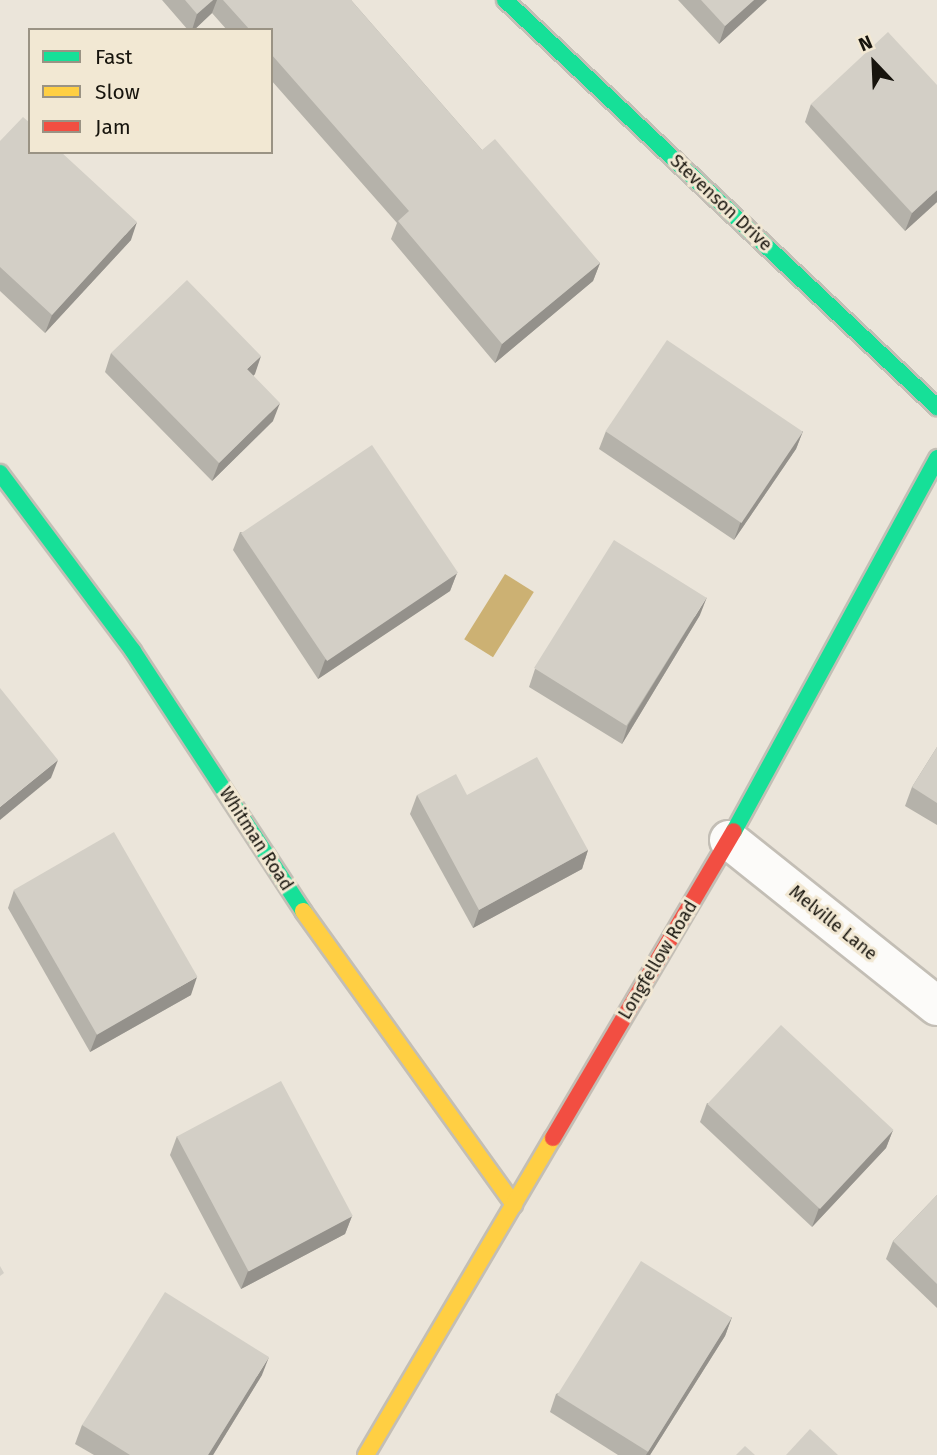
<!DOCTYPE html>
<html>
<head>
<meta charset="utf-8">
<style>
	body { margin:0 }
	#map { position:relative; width:937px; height:1455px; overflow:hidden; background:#ebe5da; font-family:"Fira Sans",sans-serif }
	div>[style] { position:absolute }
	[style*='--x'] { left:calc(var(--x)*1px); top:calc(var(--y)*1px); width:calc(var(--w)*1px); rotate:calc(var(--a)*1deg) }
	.water>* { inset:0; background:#ccb173; transform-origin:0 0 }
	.roads { filter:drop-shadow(2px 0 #c3beb5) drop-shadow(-2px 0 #c3beb5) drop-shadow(0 2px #c3beb5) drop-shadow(0 -2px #c3beb5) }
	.street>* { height:38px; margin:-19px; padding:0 19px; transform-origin:19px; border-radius:19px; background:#fcfbf9 }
	.fast>* { height:16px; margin:-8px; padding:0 8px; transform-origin:8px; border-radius:8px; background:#16e098 }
	.slow>* { height:16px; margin:-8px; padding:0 8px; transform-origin:8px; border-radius:8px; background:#ffcf43 }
	.jam>* { height:16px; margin:-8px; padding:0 8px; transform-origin:8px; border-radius:8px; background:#f24e42 }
	.wall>* { inset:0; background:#b5b2aa }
	.shaded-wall>* { inset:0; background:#94918b }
	.building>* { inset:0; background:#d3cfc6; transform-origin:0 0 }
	span { translate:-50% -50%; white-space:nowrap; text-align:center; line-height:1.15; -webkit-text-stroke:6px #f2e8d3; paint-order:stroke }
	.street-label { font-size:18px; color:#17140d }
	.legend { position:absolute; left:28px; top:28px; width:245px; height:126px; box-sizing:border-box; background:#f2e8d3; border:2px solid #9a9384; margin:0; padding:9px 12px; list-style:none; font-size:21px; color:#17140d }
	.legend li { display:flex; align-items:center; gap:14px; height:35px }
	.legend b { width:35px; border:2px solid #9a9384 }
	.north { position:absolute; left:839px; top:28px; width:70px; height:70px; -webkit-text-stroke:5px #f2e8d3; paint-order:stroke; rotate:337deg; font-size:19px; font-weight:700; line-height:28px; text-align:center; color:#17140d }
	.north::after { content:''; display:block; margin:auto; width:24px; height:32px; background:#17140d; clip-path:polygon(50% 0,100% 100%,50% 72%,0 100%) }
</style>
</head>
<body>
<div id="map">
	<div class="water">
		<div style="left:505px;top:574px;width:34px;height:77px;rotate:32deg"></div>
	</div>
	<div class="roads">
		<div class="street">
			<div style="--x:729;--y:840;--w:266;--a:38.6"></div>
		</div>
		<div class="fast">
			<div style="--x:505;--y:0;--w:594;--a:43.29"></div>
			<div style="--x:0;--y:473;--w:222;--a:53.2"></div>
			<div style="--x:133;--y:651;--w:311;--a:56.8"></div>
			<div style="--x:734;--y:831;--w:425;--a:-61.4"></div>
		</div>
		<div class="slow">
			<div style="--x:303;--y:911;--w:362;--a:54.3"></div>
			<div style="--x:366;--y:1455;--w:368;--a:-59.5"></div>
		</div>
		<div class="jam">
			<div style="--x:553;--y:1138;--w:356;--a:-59.5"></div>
		</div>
	</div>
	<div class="wall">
		<div style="clip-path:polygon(162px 0,351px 0,482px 150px,600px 263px,593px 281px,495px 363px,391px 239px,397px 223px,271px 80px,271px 30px,227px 30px,212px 13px,194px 30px,188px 30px)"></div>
		<div style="clip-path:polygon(678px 0,767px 0,719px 44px)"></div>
		<div style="clip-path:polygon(811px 104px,937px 202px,905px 231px,805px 122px)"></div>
		<div style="clip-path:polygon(0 141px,131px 240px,45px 333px,0 291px)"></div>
		<div style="clip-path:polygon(111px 353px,255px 374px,253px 376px,273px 421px,212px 481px,105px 372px)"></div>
		<div style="clip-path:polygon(606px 431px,803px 431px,796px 449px,734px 540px,599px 449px)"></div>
		<div style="clip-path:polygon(240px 532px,457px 573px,450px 591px,318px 679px,233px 550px)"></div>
		<div style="clip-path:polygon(700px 615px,622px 744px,529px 687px,535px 669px)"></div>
		<div style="clip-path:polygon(937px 747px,937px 825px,905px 806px,912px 787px)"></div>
		<div style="clip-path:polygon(417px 795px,467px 795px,588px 850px,582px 869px,473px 928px,410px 814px)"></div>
		<div style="clip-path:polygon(14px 890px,191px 995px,90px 1052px,8px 908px)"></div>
		<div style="clip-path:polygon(707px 1103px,893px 1130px,886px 1148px,812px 1227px,700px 1122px)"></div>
		<div style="clip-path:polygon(177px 1136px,352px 1216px,345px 1234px,241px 1289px,170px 1155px)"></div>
		<div style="clip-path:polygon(937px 1195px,937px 1308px,886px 1259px,893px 1241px)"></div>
		<div style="clip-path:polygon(732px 1317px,725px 1336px,650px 1455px,618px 1455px,550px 1412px,556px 1394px)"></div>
		<div style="clip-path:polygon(262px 1375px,213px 1455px,94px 1455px,75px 1444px,82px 1425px)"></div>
	</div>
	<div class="shaded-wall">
		<div style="clip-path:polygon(213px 0,217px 0,212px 13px,194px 30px,192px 30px,197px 14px)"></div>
		<div style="clip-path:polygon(754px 0,767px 0,719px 44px,725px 26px)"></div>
		<div style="clip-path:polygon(937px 190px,937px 202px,905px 231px,912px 213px)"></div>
		<div style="clip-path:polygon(137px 222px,131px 240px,45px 333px,52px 315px)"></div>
		<div style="clip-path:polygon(600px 263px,593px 281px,495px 363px,502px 344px)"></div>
		<div style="clip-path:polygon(261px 356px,255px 374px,240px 388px,247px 369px)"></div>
		<div style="clip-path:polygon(280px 403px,273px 421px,212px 481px,219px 463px)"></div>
		<div style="clip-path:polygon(803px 431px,796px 449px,734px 540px,741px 521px)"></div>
		<div style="clip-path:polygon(457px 573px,450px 591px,318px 679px,325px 660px)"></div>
		<div style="clip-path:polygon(707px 597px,700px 615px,622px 744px,628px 725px)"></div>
		<div style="clip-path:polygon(58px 760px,51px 778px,0 820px,0 807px)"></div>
		<div style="clip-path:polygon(588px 850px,582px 869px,473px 928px,479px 910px)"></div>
		<div style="clip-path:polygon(197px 977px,191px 995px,90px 1052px,97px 1034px)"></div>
		<div style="clip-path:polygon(893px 1130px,886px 1148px,812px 1227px,819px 1208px)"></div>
		<div style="clip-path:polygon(352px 1216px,345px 1234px,241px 1289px,248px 1271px)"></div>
		<div style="clip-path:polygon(732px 1317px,725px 1336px,650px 1455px,646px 1455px)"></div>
		<div style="clip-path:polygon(269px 1357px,262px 1375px,213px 1455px,208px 1455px)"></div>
	</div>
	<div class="building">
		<div style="clip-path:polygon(185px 0,213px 0,197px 14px)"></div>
		<div style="clip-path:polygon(223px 0,351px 0,482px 150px,495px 139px,600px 263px,502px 344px,398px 221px,409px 211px,271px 54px,271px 30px,250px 30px)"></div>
		<div style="clip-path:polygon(701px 0,754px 0,725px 26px)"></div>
		<div style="clip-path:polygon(888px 32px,937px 85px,937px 190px,912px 213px,811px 104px)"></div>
		<div style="clip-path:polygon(23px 117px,30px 123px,30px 152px,61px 152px,137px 222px,52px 315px,0 267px,0 141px)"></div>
		<div style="clip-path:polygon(187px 280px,261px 356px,247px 369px,280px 403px,219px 463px,111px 353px)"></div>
		<div style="left:667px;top:340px;width:164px;height:110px;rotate:34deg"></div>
		<div style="left:372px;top:445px;width:154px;height:158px;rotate:56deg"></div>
		<div style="left:614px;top:540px;width:109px;height:151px;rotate:32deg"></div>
		<div style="clip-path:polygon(0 688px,58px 760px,0 807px)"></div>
		<div style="clip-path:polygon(937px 747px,937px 803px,912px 787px)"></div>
		<div style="clip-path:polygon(537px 757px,588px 850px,479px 910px,417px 795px,456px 774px,467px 795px)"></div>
		<div style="left:114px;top:832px;width:167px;height:116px;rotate:60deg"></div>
		<div style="left:781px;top:1025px;width:154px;height:108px;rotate:43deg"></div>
		<div style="left:281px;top:1081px;width:153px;height:118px;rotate:62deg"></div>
		<div style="clip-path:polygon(937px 1195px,937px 1284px,893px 1241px)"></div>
		<div style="left:641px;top:1261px;width:107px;height:158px;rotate:32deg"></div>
		<div style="clip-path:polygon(0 1266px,4px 1273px,0 1276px)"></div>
		<div style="clip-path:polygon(165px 1292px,269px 1357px,208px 1455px,130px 1455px,82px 1425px)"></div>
		<div style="clip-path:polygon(810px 1429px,838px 1455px,786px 1455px)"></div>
		<div style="clip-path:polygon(745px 1446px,755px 1455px,736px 1455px)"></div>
	</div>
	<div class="street-label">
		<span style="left:721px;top:203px;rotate:43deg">Stevenson Drive</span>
		<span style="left:256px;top:839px;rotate:57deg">Whitman Road</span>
		<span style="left:833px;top:923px;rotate:39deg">Melville Lane</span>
		<span style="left:658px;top:960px;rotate:-59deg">Longfellow Road</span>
	</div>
	<ul class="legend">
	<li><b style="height:9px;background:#16e098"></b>Fast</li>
	<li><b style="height:9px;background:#ffcf43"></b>Slow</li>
	<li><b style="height:9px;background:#f24e42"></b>Jam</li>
	</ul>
	<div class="north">N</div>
</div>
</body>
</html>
